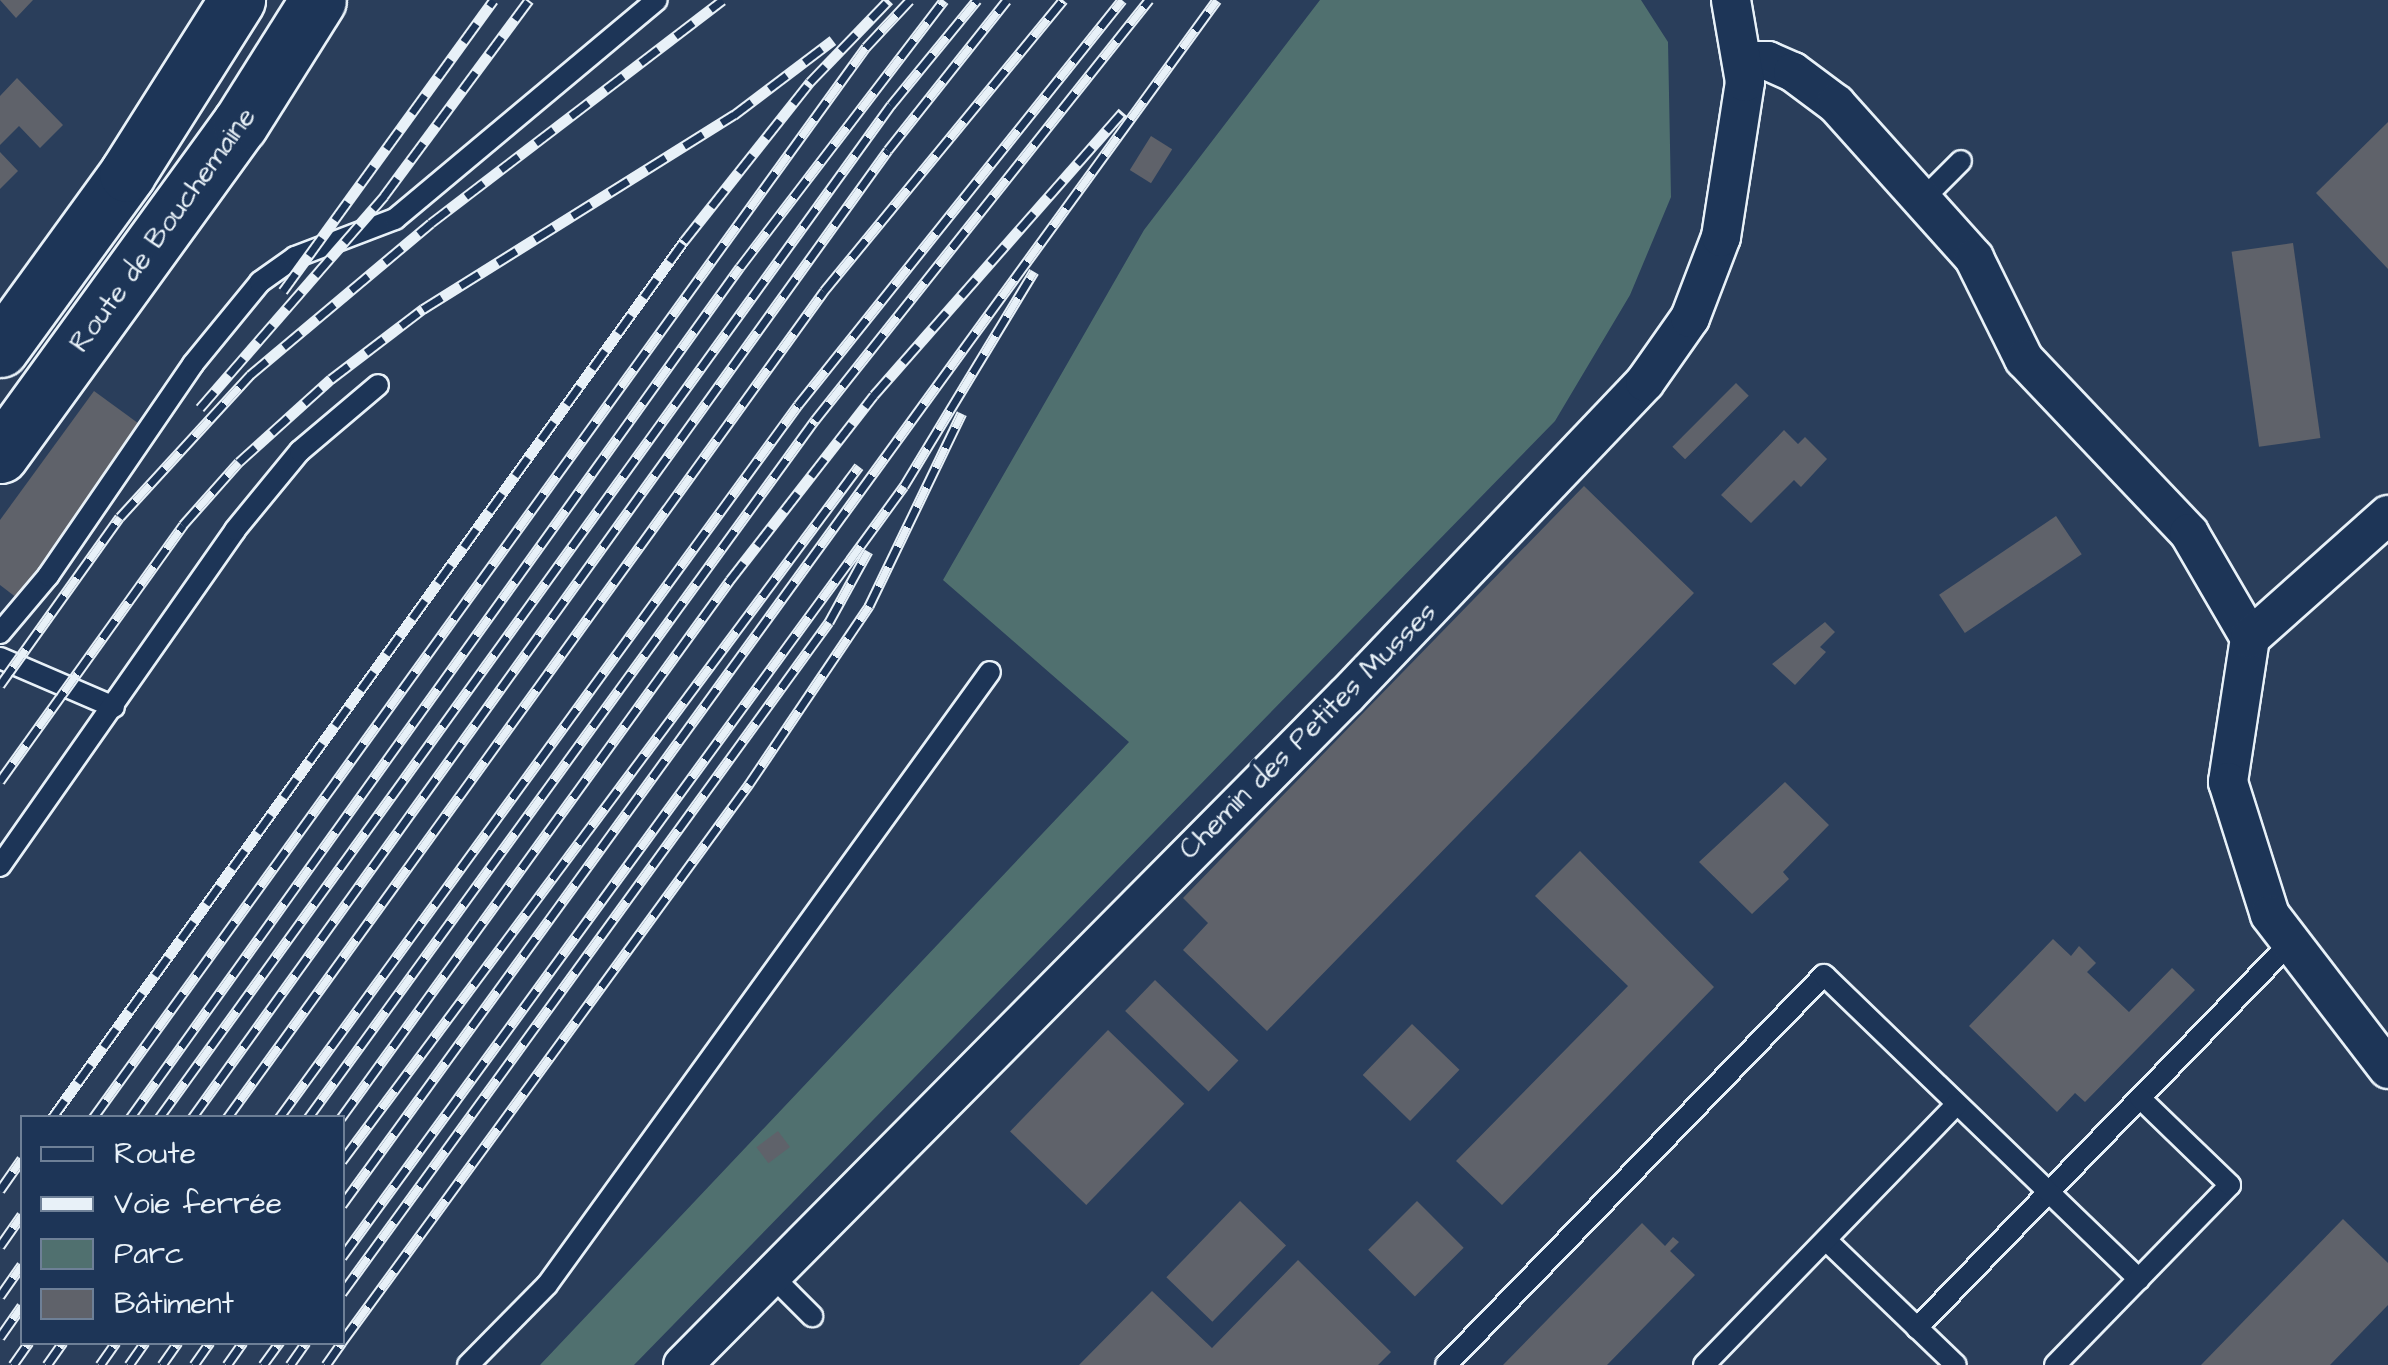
<!DOCTYPE html>
<html>
<head>
<meta charset="utf-8">
<style>
	body { margin:0 }
	#map { position:relative; width:2388px; height:1365px; overflow:hidden; background:#2a3e5b; font-family:"Architects Daughter",sans-serif }
	div>[style] { position:absolute }
	[style*='--x'] { left:calc(var(--x)*1px); top:calc(var(--y)*1px); width:calc(var(--w)*1px); rotate:calc(var(--a)*1deg) }
	.green>* { inset:0; background:#50706f }
	.building>* { inset:0; background:#5f626a; transform-origin:0 0 }
	.roads { filter:drop-shadow(2px 0 #e8f1f8) drop-shadow(-2px 0 #e8f1f8) drop-shadow(0 2px #e8f1f8) drop-shadow(0 -2px #e8f1f8) }
	.lane>* { height:20px; margin:-10px; padding:0 10px; transform-origin:10px; border-radius:10px; background:#1d3557 }
	.street>* { height:38px; margin:-19px; padding:0 19px; transform-origin:19px; border-radius:19px; background:#1d3557 }
	.secondary>* { height:55px; margin:-27.5px; padding:0 27.5px; transform-origin:27.5px; border-radius:27.5px; background:#1d3557 }
	.rail>* { height:11px; margin-top:-5.5px; transform-origin:0; background:repeating-linear-gradient(90deg,#1d3557 0 22px,#e8f1f8 0 44px); box-sizing:border-box; border-block:2px solid #e8f1f8 }
	span { translate:-50% -50%; white-space:nowrap; text-align:center; line-height:1.15; -webkit-text-stroke:8px #1d3557; paint-order:stroke }
	.street-label { font-size:28px; color:#e8f1f8 }
	.legend { position:absolute; left:20px; top:1115px; width:325px; height:230px; box-sizing:border-box; background:#1d3557; border:2px solid #6e8097; margin:0; padding:12px 18px; list-style:none; font-size:30px; color:#e8f1f8 }
	.legend li { display:flex; align-items:center; gap:20px; height:50px }
	.legend b { width:50px; border:2px solid #6e8097 }
</style>
</head>
<body>
<div id="map">
	<div class="green">
		<div style="clip-path:polygon(1320px 0,1641px 0,1668px 42px,1671px 197px,1630px 295px,1555px 421px,634px 1365px,540px 1365px,1129px 742px,943px 580px,1144px 230px)"></div>
	</div>
	<div class="building">
		<div style="clip-path:polygon(0 0,33px 0,16px 18px)"></div>
		<div style="clip-path:polygon(17px 78px,63px 125px,40px 148px,19px 126px,0 145px,0 96px)"></div>
		<div style="clip-path:polygon(2388px 122px,2388px 269px,2316px 193px)"></div>
		<div style="left:1151px;top:136px;width:25px;height:40px;rotate:32deg"></div>
		<div style="clip-path:polygon(0 152px,18px 171px,0 189px)"></div>
		<div style="left:2293px;top:243px;width:197px;height:62px;rotate:82deg"></div>
		<div style="left:1736px;top:383px;width:18px;height:90px;rotate:45deg"></div>
		<div style="clip-path:polygon(94px 391px,142px 426px,17px 598px,0 585px,0 520px)"></div>
		<div style="clip-path:polygon(1784px 430px,1798px 444px,1805px 437px,1827px 459px,1801px 487px,1794px 480px,1751px 523px,1721px 495px)"></div>
		<div style="clip-path:polygon(1584px 486px,1694px 593px,1267px 1031px,1183px 950px,1208px 923px,1183px 898px)"></div>
		<div style="left:2056px;top:516px;width:46px;height:141px;rotate:56deg"></div>
		<div style="clip-path:polygon(1825px 622px,1835px 632px,1820px 647px,1826px 652px,1795px 685px,1772px 664px)"></div>
		<div style="clip-path:polygon(1785px 782px,1829px 825px,1783px 872px,1789px 879px,1752px 914px,1699px 862px)"></div>
		<div style="clip-path:polygon(1580px 851px,1714px 987px,1502px 1205px,1456px 1161px,1628px 986px,1535px 896px)"></div>
		<div style="clip-path:polygon(2053px 939px,2071px 956px,2079px 946px,2096px 963px,2087px 972px,2129px 1012px,2172px 968px,2195px 990px,2085px 1102px,2075px 1093px,2057px 1112px,1969px 1026px)"></div>
		<div style="left:1155px;top:980px;width:116px;height:43px;rotate:44deg"></div>
		<div style="left:1412px;top:1024px;width:66px;height:71px;rotate:44deg"></div>
		<div style="left:1108px;top:1030px;width:106px;height:141px;rotate:44deg"></div>
		<div style="left:778px;top:1131px;width:20px;height:27px;rotate:53deg"></div>
		<div style="left:1240px;top:1201px;width:64px;height:106px;rotate:44deg"></div>
		<div style="left:1417px;top:1201px;width:66px;height:69px;rotate:45deg"></div>
		<div style="clip-path:polygon(2343px 1219px,2388px 1263px,2388px 1305px,2330px 1365px,2201px 1365px)"></div>
		<div style="clip-path:polygon(1642px 1223px,1665px 1246px,1673px 1237px,1679px 1242px,1670px 1251px,1695px 1275px,1607px 1365px,1503px 1365px)"></div>
		<div style="clip-path:polygon(1298px 1260px,1391px 1352px,1378px 1365px,1079px 1365px,1152px 1291px,1212px 1348px)"></div>
	</div>
	<div class="roads">
		<div class="lane">
			<div style="--x:1922;--y:200;--w:55;--a:-45"></div>
			<div style="--x:0;--y:633;--w:75;--a:-49.9"></div>
			<div style="--x:48;--y:576;--w:257;--a:-55.6"></div>
			<div style="--x:193;--y:364;--w:106;--a:-50.7"></div>
			<div style="--x:260;--y:282;--w:43;--a:-35.5"></div>
			<div style="--x:295;--y:257;--w:107;--a:-20.8"></div>
			<div style="--x:395;--y:219;--w:341;--a:-39.9"></div>
			<div style="--x:0;--y:658;--w:124;--a:23.3"></div>
			<div style="--x:0;--y:866;--w:410;--a:-55"></div>
			<div style="--x:235;--y:530;--w:102;--a:-50.6"></div>
			<div style="--x:300;--y:451;--w:102;--a:-40.2"></div>
			<div style="--x:1826;--y:1240;--w:180;--a:43.9"></div>
			<div style="--x:772;--y:1276;--w:57;--a:45"></div>
			<div style="--x:1917;--y:1328;--w:537;--a:-45.9"></div>
			<div style="--x:468;--y:1365;--w:112;--a:-45.4"></div>
			<div style="--x:547;--y:1285;--w:756;--a:-54.15"></div>
			<div style="--x:1446;--y:1365;--w:543;--a:-45.9"></div>
			<div style="--x:1824;--y:975;--w:438;--a:44"></div>
			<div style="--x:1704;--y:1365;--w:363;--a:-45.9"></div>
			<div style="--x:2055;--y:1365;--w:251;--a:-45.8"></div>
			<div style="--x:2230;--y:1185;--w:125;--a:-136"></div>
		</div>
		<div class="street">
			<div style="--x:1744;--y:61;--w:24;--a:0"></div>
			<div style="--x:1768;--y:61;--w:27;--a:24"></div>
			<div style="--x:1793;--y:72;--w:54;--a:36.7"></div>
			<div style="--x:1836;--y:104;--w:207;--a:48.1"></div>
			<div style="--x:1974;--y:258;--w:113;--a:63.7"></div>
			<div style="--x:2024;--y:359;--w:240;--a:46.5"></div>
			<div style="--x:2189;--y:533;--w:121;--a:59.8"></div>
			<div style="--x:2250;--y:638;--w:146;--a:98.7"></div>
			<div style="--x:2228;--y:782;--w:139;--a:72.5"></div>
			<div style="--x:2270;--y:915;--w:194;--a:52.5"></div>
			<div style="--x:2250;--y:638;--w:185;--a:-41.7"></div>
			<div style="--x:683;--y:1365;--w:943;--a:-45.26"></div>
			<div style="--x:1347;--y:695;--w:432;--a:-46.4"></div>
			<div style="--x:1645;--y:382;--w:78;--a:-54.9"></div>
			<div style="--x:1690;--y:318;--w:87;--a:-69.1"></div>
			<div style="--x:1721;--y:237;--w:157;--a:-81.2"></div>
			<div style="--x:1745;--y:82;--w:83;--a:-99.7"></div>
		</div>
		<div class="secondary">
			<div style="--x:0;--y:349;--w:216;--a:-54"></div>
			<div style="--x:127;--y:174;--w:206;--a:-57.7"></div>
			<div style="--x:0;--y:455;--w:409;--a:-54.1"></div>
			<div style="--x:240;--y:124;--w:146;--a:-57.8"></div>
		</div>
	</div>
	<div class="rail">
		<div style="--x:283;--y:291;--w:359;--a:-54.1"></div>
		<div style="--x:200;--y:408;--w:281;--a:-49"></div>
		<div style="--x:384;--y:196;--w:244;--a:-53.5"></div>
		<div style="--x:0;--y:685;--w:206;--a:-54.5"></div>
		<div style="--x:120;--y:517;--w:193;--a:-47.5"></div>
		<div style="--x:250;--y:375;--w:236;--a:-40"></div>
		<div style="--x:431;--y:223;--w:367;--a:-37.4"></div>
		<div style="--x:0;--y:781;--w:315;--a:-54.4"></div>
		<div style="--x:183;--y:525;--w:84;--a:-48.4"></div>
		<div style="--x:239;--y:462;--w:124;--a:-42.1"></div>
		<div style="--x:331;--y:379;--w:116;--a:-37.3"></div>
		<div style="--x:423;--y:309;--w:367;--a:-32"></div>
		<div style="--x:734;--y:115;--w:124;--a:-37.1"></div>
		<div style="--x:52;--y:1118;--w:1081;--a:-54.22"></div>
		<div style="--x:684;--y:241;--w:203;--a:-51.6"></div>
		<div style="--x:810;--y:82;--w:114;--a:-46.1"></div>
		<div style="--x:93;--y:1118;--w:1321;--a:-54.18"></div>
		<div style="--x:866;--y:47;--w:64;--a:-46.9"></div>
		<div style="--x:130;--y:1118;--w:1047;--a:-54.37"></div>
		<div style="--x:740;--y:267;--w:336;--a:-52.6"></div>
		<div style="--x:159;--y:1118;--w:1250;--a:-54.15"></div>
		<div style="--x:891;--y:105;--w:136;--a:-50.7"></div>
		<div style="--x:192;--y:1118;--w:1192;--a:-54.28"></div>
		<div style="--x:888;--y:150;--w:191;--a:-51.6"></div>
		<div style="--x:227;--y:1118;--w:1020;--a:-54.17"></div>
		<div style="--x:824;--y:291;--w:377;--a:-50.6"></div>
		<div style="--x:279;--y:1118;--w:882;--a:-53.95"></div>
		<div style="--x:798;--y:405;--w:519;--a:-51.34"></div>
		<div style="--x:308;--y:1118;--w:863;--a:-54.01"></div>
		<div style="--x:815;--y:420;--w:537;--a:-51.51"></div>
		<div style="--x:341;--y:1118;--w:664;--a:-54.13"></div>
		<div style="--x:730;--y:580;--w:234;--a:-52.1"></div>
		<div style="--x:874;--y:395;--w:377;--a:-48.7"></div>
		<div style="--x:342;--y:1161;--w:866;--a:-53.35"></div>
		<div style="--x:0;--y:1190;--w:38;--a:-55"></div>
		<div style="--x:342;--y:1205;--w:1489;--a:-54.02"></div>
		<div style="--x:0;--y:1246;--w:38;--a:-55"></div>
		<div style="--x:342;--y:1257;--w:954;--a:-53.91"></div>
		<div style="--x:904;--y:486;--w:251;--a:-58.8"></div>
		<div style="--x:342;--y:1293;--w:829;--a:-54.03"></div>
		<div style="--x:829;--y:622;--w:81;--a:-61.2"></div>
		<div style="--x:0;--y:1296;--w:38;--a:-55"></div>
		<div style="--x:0;--y:1337;--w:38;--a:-55"></div>
		<div style="--x:342;--y:1342;--w:691;--a:-53.89"></div>
		<div style="--x:749;--y:784;--w:215;--a:-56"></div>
		<div style="--x:869;--y:606;--w:214;--a:-64.3"></div>
		<div style="--x:13;--y:1365;--w:28;--a:-55"></div>
		<div style="--x:47;--y:1365;--w:28;--a:-55"></div>
		<div style="--x:100;--y:1365;--w:28;--a:-55"></div>
		<div style="--x:129;--y:1365;--w:28;--a:-55"></div>
		<div style="--x:162;--y:1365;--w:28;--a:-55"></div>
		<div style="--x:194;--y:1365;--w:28;--a:-55"></div>
		<div style="--x:227;--y:1365;--w:28;--a:-55"></div>
		<div style="--x:263;--y:1365;--w:29;--a:-54"></div>
		<div style="--x:290;--y:1365;--w:28;--a:-55"></div>
		<div style="--x:326;--y:1365;--w:28;--a:-55"></div>
	</div>
	<div class="street-label">
		<span style="left:163px;top:230px;rotate:-54deg">Route de Bouchemaine</span>
		<span style="left:1308px;top:731px;rotate:-45deg">Chemin des Petites Musses</span>
	</div>
	<ul class="legend">
	<li><b style="height:12px;background:#1d3557"></b>Route</li>
	<li><b style="height:12px;background:#e8f1f8"></b>Voie ferrée</li>
	<li><b style="height:28px;background:#50706f"></b>Parc</li>
	<li><b style="height:28px;background:#5f626a"></b>Bâtiment</li>
	</ul>
</div>
</body>
</html>
